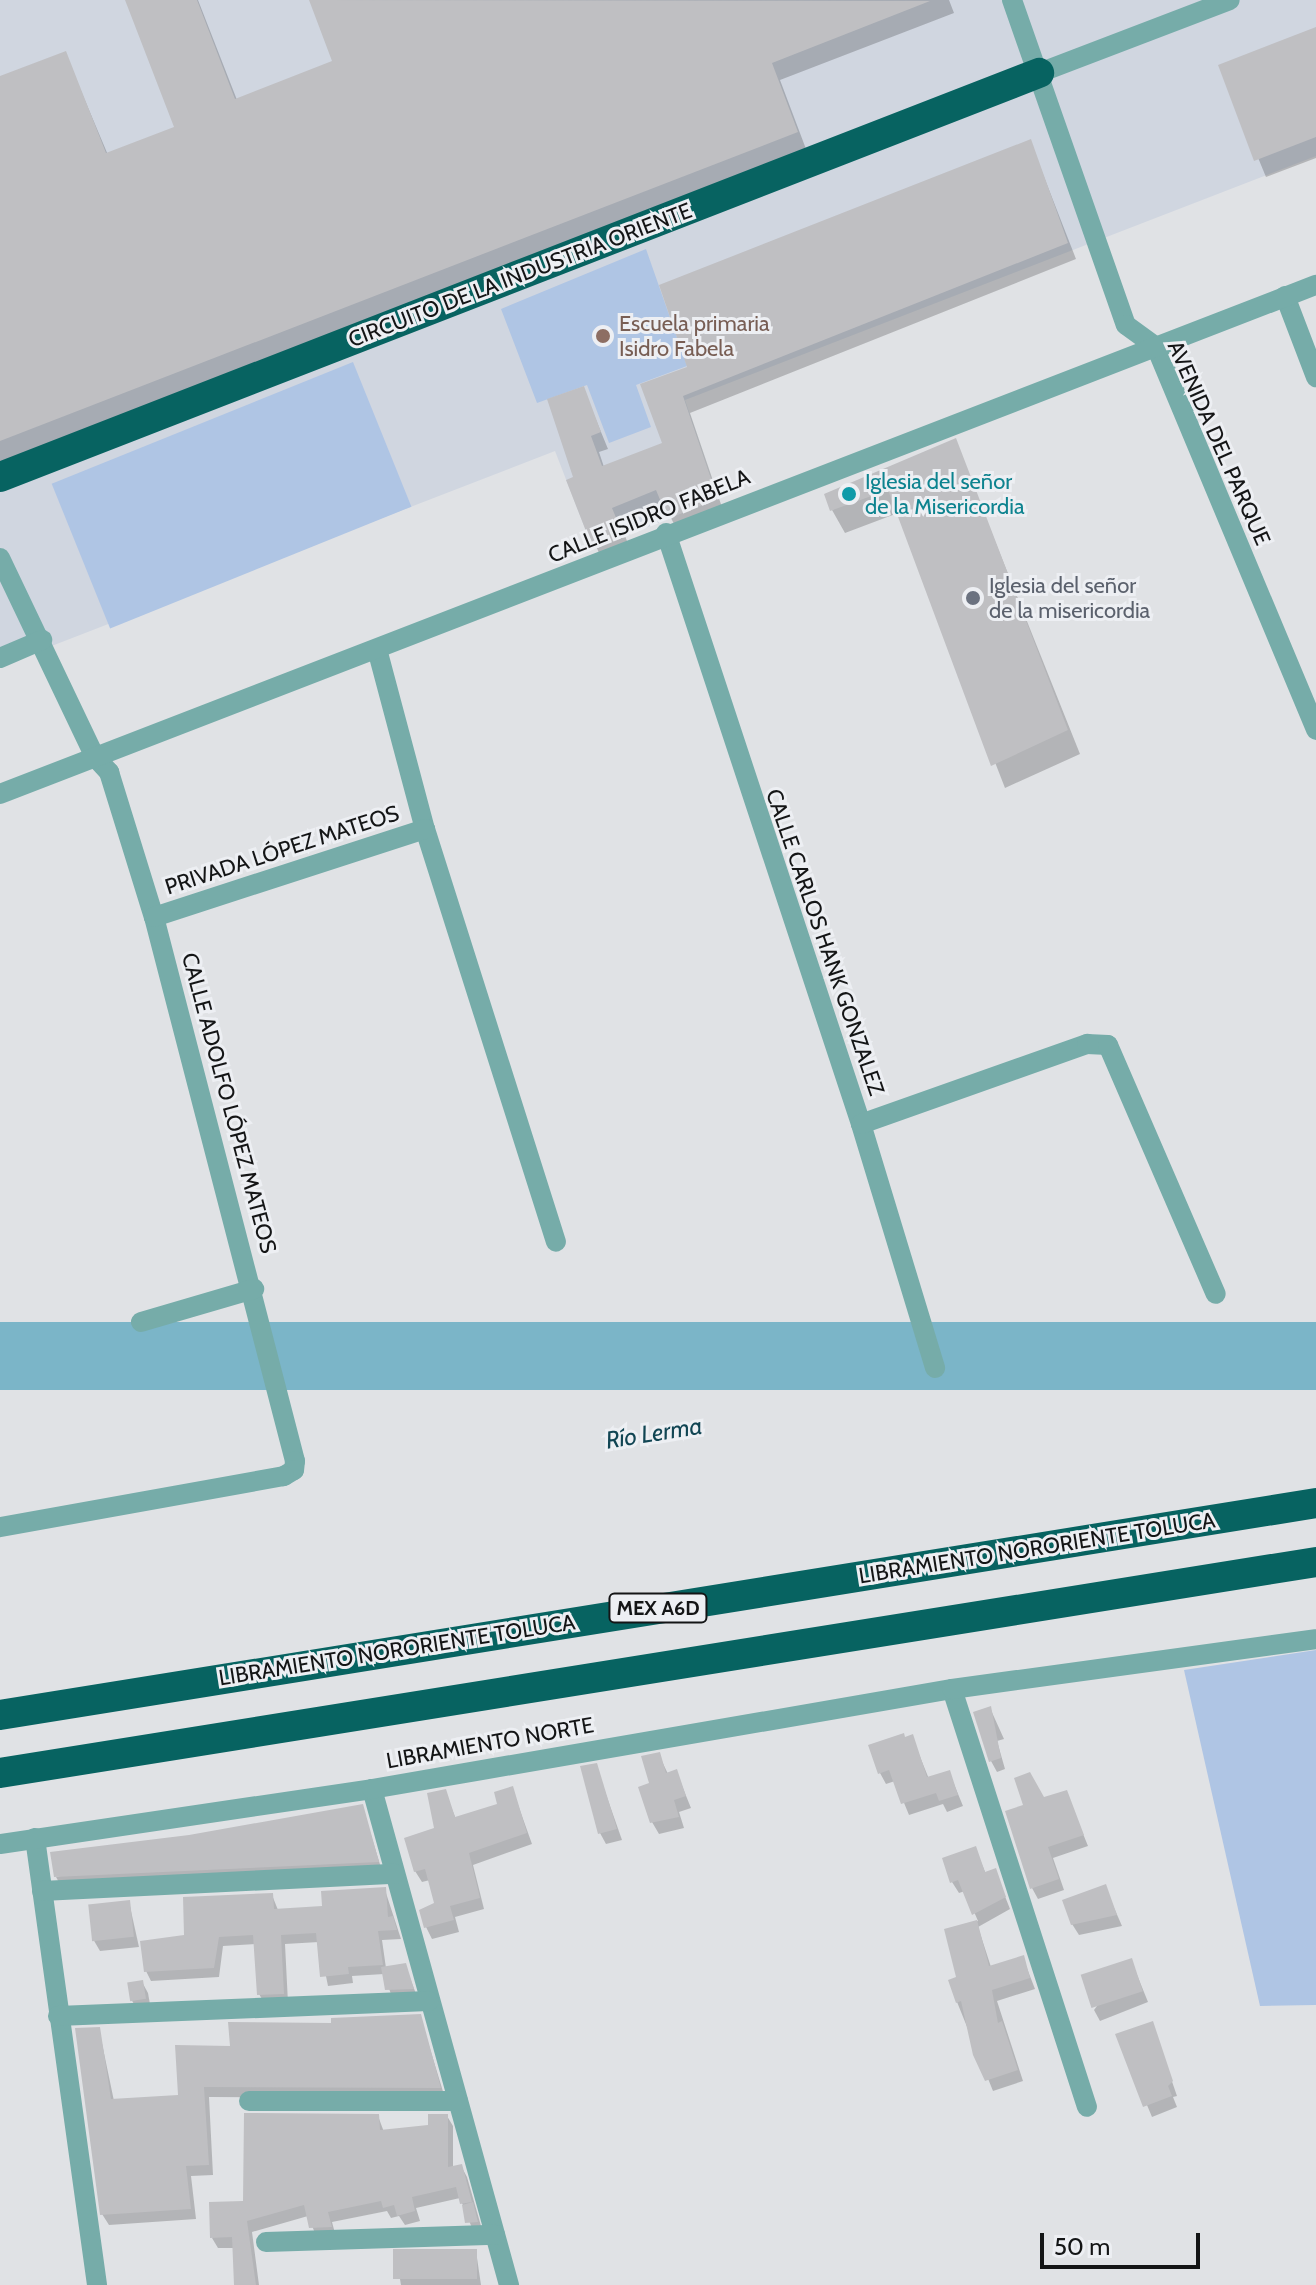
<!DOCTYPE html>
<html>
<head>
<meta charset="utf-8">
<style>
	body { margin:0 }
	#map { position:relative; width:1316px; height:2285px; overflow:hidden; background:#e0e2e5; font-family:Cabin,sans-serif }
	div>[style] { position:absolute }
	[style*='--x'] { left:calc(var(--x)*1px); top:calc(var(--y)*1px); width:calc(var(--w)*1px); rotate:calc(var(--a)*1deg) }
	.built>* { inset:0; background:#d0d6e0 }
	.green>* { inset:0; background:#afc5e4; transform-origin:0 0 }
	.water>* { inset:0; background:#7bb5c8; transform-origin:0 0 }
	.shadow>* { inset:0; background:#0003 }
	.building>* { inset:0; background:#bfbfc2; transform-origin:0 0 }
	.minor>* { height:20px; margin:-10px; padding:0 10px; transform-origin:10px; border-radius:10px; background:#76aca9 }
	.highway>* { height:30px; margin:-15px; padding:0 15px; transform-origin:15px; border-radius:15px; background:#076361 }
	.dots>* { width:22px; height:22px; translate:-50% -50%; box-sizing:border-box; border:4px solid #edeff3; border-radius:50% }
	span { translate:-50% -50%; white-space:nowrap; text-align:center; line-height:1.15; -webkit-text-stroke:6px #edeff3; paint-order:stroke }
	.shield-label span { padding:2px 6px; background:#edeff3; border:2px solid; border-radius:6px; -webkit-text-stroke-width:0 }
	.shield-label { font-size:20px; color:#141516; font-weight:700 }
	.street-label { font-size:22px; color:#141516 }
	.education-label { font-size:22px; color:#785e54 }
	.left { translate:0 -50%; text-align:left }
	.culture-label { font-size:22px; color:#0d838f }
	.worship-label { font-size:22px; color:#5b616d }
	.water-label { font-size:24px; color:#114553; font-style:italic }
	.scale { position:absolute; left:1040px; top:2233px; width:160px; height:36px; box-sizing:border-box; border:4px solid #141516; border-top:0; padding-left:10px; font-size:24px; line-height:28px; white-space:nowrap; color:#141516; -webkit-text-stroke:6px #edeff3; paint-order:stroke }
</style>
</head>
<body>
<div id="map">
	<div class="built">
		<div style="clip-path:polygon(0 0,1316px 0,1316px 156px,685px 400px,718px 499px,593px 549px,555px 451px,0 666px)"></div>
	</div>
	<div class="green">
		<div style="clip-path:polygon(646px 249px,687px 366px,636px 385px,651px 427px,609px 443px,587px 385px,537px 403px,501px 309px)"></div>
		<div style="left:353px;top:362px;width:156px;height:325px;rotate:68deg"></div>
		<div style="clip-path:polygon(1316px 1650px,1316px 2005px,1260px 2006px,1184px 1670px)"></div>
	</div>
	<div class="water">
		<div style="left:1316px;top:1322px;width:68px;height:1334px;rotate:90deg"></div>
	</div>
	<div class="shadow">
		<div style="clip-path:polygon(127px 0,198px 0,237px 100px,335px 62px,311px 0,949px 0,954px 13px,780px 80px,806px 149px,0 462px,0 78px,65px 53px,108px 155px,176px 128px)"></div>
		<div style="clip-path:polygon(1316px 31px,1316px 158px,1266px 177px,1220px 66px)"></div>
		<div style="clip-path:polygon(1030px 141px,1076px 259px,690px 413px,725px 516px,679px 534px,665px 506px,620px 524px,632px 553px,604px 565px,569px 481px,576px 479px,583px 388px,608px 449px,599px 452px,604px 467px,664px 444px,690px 368px)"></div>
		<div style="clip-path:polygon(955px 441px,1080px 754px,1005px 788px,898px 513px,845px 533px,832px 510px)"></div>
		<div style="clip-path:polygon(990px 1708px,1004px 1739px,997px 1741px,1005px 1769px,997px 1772px,991px 1761px)"></div>
		<div style="clip-path:polygon(912px 1737px,929px 1779px,949px 1772px,963px 1806px,947px 1812px,943px 1804px,909px 1815px,895px 1781px,886px 1784px,880px 1773px)"></div>
		<div style="clip-path:polygon(659px 1755px,668px 1774px,676px 1771px,691px 1808px,679px 1812px,684px 1828px,659px 1834px,652px 1822px,652px 1785px)"></div>
		<div style="clip-path:polygon(596px 1766px,622px 1840px,606px 1844px,600px 1833px)"></div>
		<div style="clip-path:polygon(512px 1788px,532px 1844px,473px 1865px,484px 1909px,455px 1917px,459px 1932px,432px 1939px,426px 1927px,437px 1904px,430px 1880px,422px 1882px,415px 1871px,436px 1830px,445px 1792px,456px 1819px,500px 1806px)"></div>
		<div style="clip-path:polygon(1066px 1792px,1088px 1846px,1053px 1858px,1064px 1890px,1038px 1899px,1032px 1888px,1026px 1807px)"></div>
		<div style="clip-path:polygon(362px 1806px,382px 1871px,61px 1886px,56px 1877px)"></div>
		<div style="clip-path:polygon(975px 1848px,986px 1874px,995px 1871px,1010px 1909px,978px 1927px,991px 1967px,1023px 1958px,1035px 1989px,997px 2001px,1023px 2081px,993px 2091px,957px 2002px,959px 1978px,946px 1930px,978px 1921px,965px 1891px,959px 1893px,952px 1882px)"></div>
		<div style="clip-path:polygon(1105px 1887px,1122px 1926px,1079px 1935px,1072px 1924px)"></div>
		<div style="clip-path:polygon(385px 1890px,401px 1939px,382px 1940px,386px 1968px,405px 1965px,418px 1999px,393px 2000px,384px 1974px,352px 1976px,353px 1983px,328px 1986px,319px 1942px,285px 1944px,288px 2003px,265px 2004px,259px 1994px,256px 1944px,223px 1946px,219px 1977px,151px 1981px,146px 1971px,186px 1937px,272px 1895px,278px 1910px,324px 1908px)"></div>
		<div style="clip-path:polygon(129px 1902px,139px 1947px,100px 1951px,93px 1939px)"></div>
		<div style="clip-path:polygon(1131px 1960px,1148px 2002px,1100px 2021px,1094px 2010px)"></div>
		<div style="clip-path:polygon(142px 1982px,148px 1993px,151px 2010px,138px 2011px,131px 1999px)"></div>
		<div style="clip-path:polygon(420px 2016px,445px 2098px,209px 2097px,213px 2175px,191px 2176px,196px 2219px,109px 2225px,102px 2214px,99px 2029px,114px 2101px,180px 2097px,232px 2048px,333px 2025px)"></div>
		<div style="clip-path:polygon(1152px 2023px,1177px 2096px,1173px 2097px,1177px 2107px,1152px 2117px,1118px 2036px)"></div>
		<div style="clip-path:polygon(378px 2116px,384px 2132px,430px 2127px,447px 2116px,453px 2126px,453px 2168px,461px 2166px,467px 2177px,483px 2233px,474px 2233px,460px 2198px,416px 2208px,420px 2221px,405px 2225px,399px 2216px,391px 2218px,387px 2211px,332px 2222px,336px 2237px,317px 2238px,308px 2216px,252px 2232px,259px 2285px,235px 2285px,234px 2248px,218px 2248px,212px 2238px,245px 2203px)"></div>
		<div style="clip-path:polygon(476px 2251px,481px 2285px,401px 2285px,396px 2256px)"></div>
	</div>
	<div class="building">
		<div style="clip-path:polygon(125px 0,197px 0,235px 99px,332px 61px,309px 0,930px 1px,772px 63px,798px 132px,0 441px,0 76px,66px 51px,106px 153px,174px 127px)"></div>
		<div style="clip-path:polygon(1316px 27px,1316px 137px,1254px 161px,1218px 65px)"></div>
		<div style="clip-path:polygon(1031px 139px,1068px 243px,683px 396px,718px 499px,668px 519px,656px 490px,612px 508px,624px 537px,593px 549px,566px 480px,573px 477px,547px 399px,584px 386px,601px 432px,591px 436px,602px 466px,662px 443px,640px 384px,687px 367px,659px 285px)"></div>
		<div style="clip-path:polygon(956px 438px,1068px 730px,991px 766px,888px 490px,830px 511px,824px 494px)"></div>
		<div style="clip-path:polygon(991px 1706px,1001px 1758px,989px 1762px,973px 1712px)"></div>
		<div style="clip-path:polygon(904px 1733px,905px 1737px,913px 1734px,927px 1777px,950px 1770px,958px 1795px,939px 1801px,936px 1793px,901px 1804px,889px 1770px,878px 1774px,868px 1745px)"></div>
		<div style="clip-path:polygon(660px 1752px,666px 1773px,677px 1769px,686px 1796px,674px 1800px,679px 1817px,650px 1823px,638px 1787px,649px 1783px,641px 1756px)"></div>
		<div style="clip-path:polygon(597px 1763px,617px 1829px,598px 1834px,580px 1766px)"></div>
		<div style="clip-path:polygon(1030px 1772px,1044px 1797px,1067px 1790px,1084px 1835px,1048px 1847px,1059px 1879px,1030px 1889px,1005px 1811px,1023px 1805px,1014px 1778px)"></div>
		<div style="clip-path:polygon(513px 1786px,527px 1833px,469px 1853px,480px 1898px,450px 1906px,454px 1920px,424px 1928px,419px 1910px,434px 1903px,425px 1869px,414px 1872px,404px 1838px,434px 1828px,427px 1793px,446px 1789px,455px 1817px,497px 1804px,494px 1792px)"></div>
		<div style="clip-path:polygon(363px 1804px,379px 1862px,54px 1877px,50px 1852px,189px 1835px)"></div>
		<div style="clip-path:polygon(976px 1846px,985px 1872px,996px 1868px,1006px 1897px,972px 1915px,958px 1880px,950px 1883px,942px 1858px)"></div>
		<div style="clip-path:polygon(1106px 1884px,1117px 1915px,1071px 1925px,1062px 1900px)"></div>
		<div style="clip-path:polygon(386px 1887px,388px 1917px,393px 1916px,397px 1930px,378px 1931px,383px 1965px,348px 1967px,349px 1974px,320px 1977px,316px 1933px,281px 1935px,284px 1994px,257px 1995px,253px 1935px,219px 1937px,214px 1968px,144px 1972px,140px 1941px,184px 1935px,183px 1897px,273px 1893px,274px 1909px,322px 1906px,321px 1891px)"></div>
		<div style="left:130px;top:1900px;width:37px;height:42px;rotate:84deg"></div>
		<div style="clip-path:polygon(977px 1920px,989px 1966px,1024px 1955px,1030px 1978px,992px 1990px,998px 2023px,1002px 2021px,1018px 2070px,985px 2081px,973px 2055px,961px 2001px,956px 2003px,948px 1980px,956px 1977px,944px 1929px)"></div>
		<div style="left:1132px;top:1958px;width:35px;height:54px;rotate:72deg"></div>
		<div style="clip-path:polygon(406px 1963px,414px 1989px,385px 1990px,381px 1967px)"></div>
		<div style="left:143px;top:1980px;width:19px;height:16px;rotate:81deg"></div>
		<div style="clip-path:polygon(421px 2014px,441px 2088px,204px 2087px,209px 2165px,186px 2166px,191px 2209px,100px 2215px,75px 2028px,100px 2027px,111px 2099px,178px 2095px,175px 2045px,230px 2046px,228px 2022px,331px 2023px,331px 2018px)"></div>
		<div style="clip-path:polygon(1153px 2021px,1173px 2081px,1168px 2086px,1172px 2096px,1143px 2107px,1115px 2034px)"></div>
		<div style="clip-path:polygon(244px 2113px,379px 2114px,380px 2130px,428px 2125px,428px 2114px,448px 2114px,448px 2167px,462px 2164px,472px 2202px,460px 2204px,456px 2187px,412px 2197px,415px 2211px,397px 2216px,394px 2205px,383px 2208px,381px 2201px,328px 2212px,332px 2227px,309px 2228px,304px 2205px,247px 2221px,256px 2285px,234px 2285px,232px 2237px,210px 2238px,209px 2202px,243px 2201px)"></div>
		<div style="clip-path:polygon(473px 2202px,478px 2222px,465px 2223px,462px 2205px)"></div>
		<div style="left:477px;top:2249px;width:30px;height:84px;rotate:90deg"></div>
	</div>
	<div class="minor">
		<div style="--x:1012;--y:0;--w:344;--a:70.7"></div>
		<div style="--x:1126;--y:325;--w:37;--a:36"></div>
		<div style="--x:1156;--y:347;--w:415;--a:67.3"></div>
		<div style="--x:1039;--y:73;--w:204;--a:-20.9"></div>
		<div style="--x:1285;--y:296;--w:87;--a:69.1"></div>
		<div style="--x:666;--y:533;--w:622;--a:71.74"></div>
		<div style="--x:861;--y:1124;--w:255;--a:73.1"></div>
		<div style="--x:0;--y:558;--w:221;--a:64.5"></div>
		<div style="--x:95;--y:757;--w:21;--a:47"></div>
		<div style="--x:109;--y:772;--w:152;--a:72.8"></div>
		<div style="--x:154;--y:917;--w:562;--a:75.47"></div>
		<div style="--x:295;--y:1461;--w:9;--a:96"></div>
		<div style="--x:294;--y:1470;--w:12;--a:149"></div>
		<div style="--x:284;--y:1476;--w:289;--a:169.8"></div>
		<div style="--x:377;--y:649;--w:186;--a:75.1"></div>
		<div style="--x:425;--y:829;--w:433;--a:72.4"></div>
		<div style="--x:0;--y:658;--w:46;--a:-23.2"></div>
		<div style="--x:0;--y:794;--w:1411;--a:-21.15"></div>
		<div style="--x:154;--y:917;--w:285;--a:-18"></div>
		<div style="--x:861;--y:1124;--w:240;--a:-19.5"></div>
		<div style="--x:1087;--y:1044;--w:21;--a:3"></div>
		<div style="--x:1108;--y:1045;--w:271;--a:66.6"></div>
		<div style="--x:141;--y:1322;--w:118;--a:-16.3"></div>
		<div style="--x:952;--y:1689;--w:439;--a:72.1"></div>
		<div style="--x:372;--y:1789;--w:515;--a:74.56"></div>
		<div style="--x:35;--y:1838;--w:451;--a:82.1"></div>
		<div style="--x:0;--y:1844;--w:376;--a:-8.4"></div>
		<div style="--x:372;--y:1789;--w:589;--a:-9.78"></div>
		<div style="--x:952;--y:1689;--w:367;--a:-7.8"></div>
		<div style="--x:42;--y:1891;--w:353;--a:-2.8"></div>
		<div style="--x:58;--y:2016;--w:371;--a:-2.3"></div>
		<div style="--x:249;--y:2101;--w:209;--a:0"></div>
		<div style="--x:266;--y:2242;--w:229;--a:-1.8"></div>
	</div>
	<div class="highway">
		<div style="--x:0;--y:477;--w:1115;--a:-21.25"></div>
		<div style="--x:0;--y:1715;--w:1333;--a:-9.15"></div>
		<div style="--x:0;--y:1773;--w:1333;--a:-9.11"></div>
	</div>
	<div class="dots">
		<div style="left:603px;top:336px;background:#8d6e63"></div>
		<div style="left:849px;top:494px;background:#0f9aa8"></div>
		<div style="left:973px;top:598px;background:#6b7280"></div>
	</div>
	<div class="shield-label">
		<span style="left:658px;top:1608px">MEX A6D</span>
	</div>
	<div class="street-label">
		<span style="left:520px;top:275px;rotate:-21deg">CIRCUITO DE LA INDUSTRIA ORIENTE</span>
		<span style="left:1219px;top:443px;rotate:66deg">AVENIDA DEL PARQUE</span>
		<span style="left:649px;top:516px;rotate:-22deg">CALLE ISIDRO FABELA</span>
		<span style="left:282px;top:850px;rotate:-18deg">PRIVADA LÓPEZ MATEOS</span>
		<span style="left:825px;top:942px;rotate:71deg">CALLE CARLOS HANK GONZALEZ</span>
		<span style="left:229px;top:1103px;rotate:75deg">CALLE ADOLFO LÓPEZ MATEOS</span>
		<span style="left:1037px;top:1548px;rotate:-9deg">LIBRAMIENTO NORORIENTE TOLUCA</span>
		<span style="left:397px;top:1650px;rotate:-9deg">LIBRAMIENTO NORORIENTE TOLUCA</span>
		<span style="left:490px;top:1743px;rotate:-10deg">LIBRAMIENTO NORTE</span>
	</div>
	<div class="education-label">
		<span class="left" style="left:619px;top:336px">Escuela primaria<br>Isidro Fabela</span>
	</div>
	<div class="culture-label">
		<span class="left" style="left:865px;top:494px">Iglesia del señor<br>de la Misericordia</span>
	</div>
	<div class="worship-label">
		<span class="left" style="left:989px;top:598px">Iglesia del señor<br>de la misericordia</span>
	</div>
	<div class="water-label">
		<span style="left:654px;top:1433px;rotate:-9deg">Río Lerma</span>
	</div>
	<div class="scale">50 m</div>
</div>
</body>
</html>
